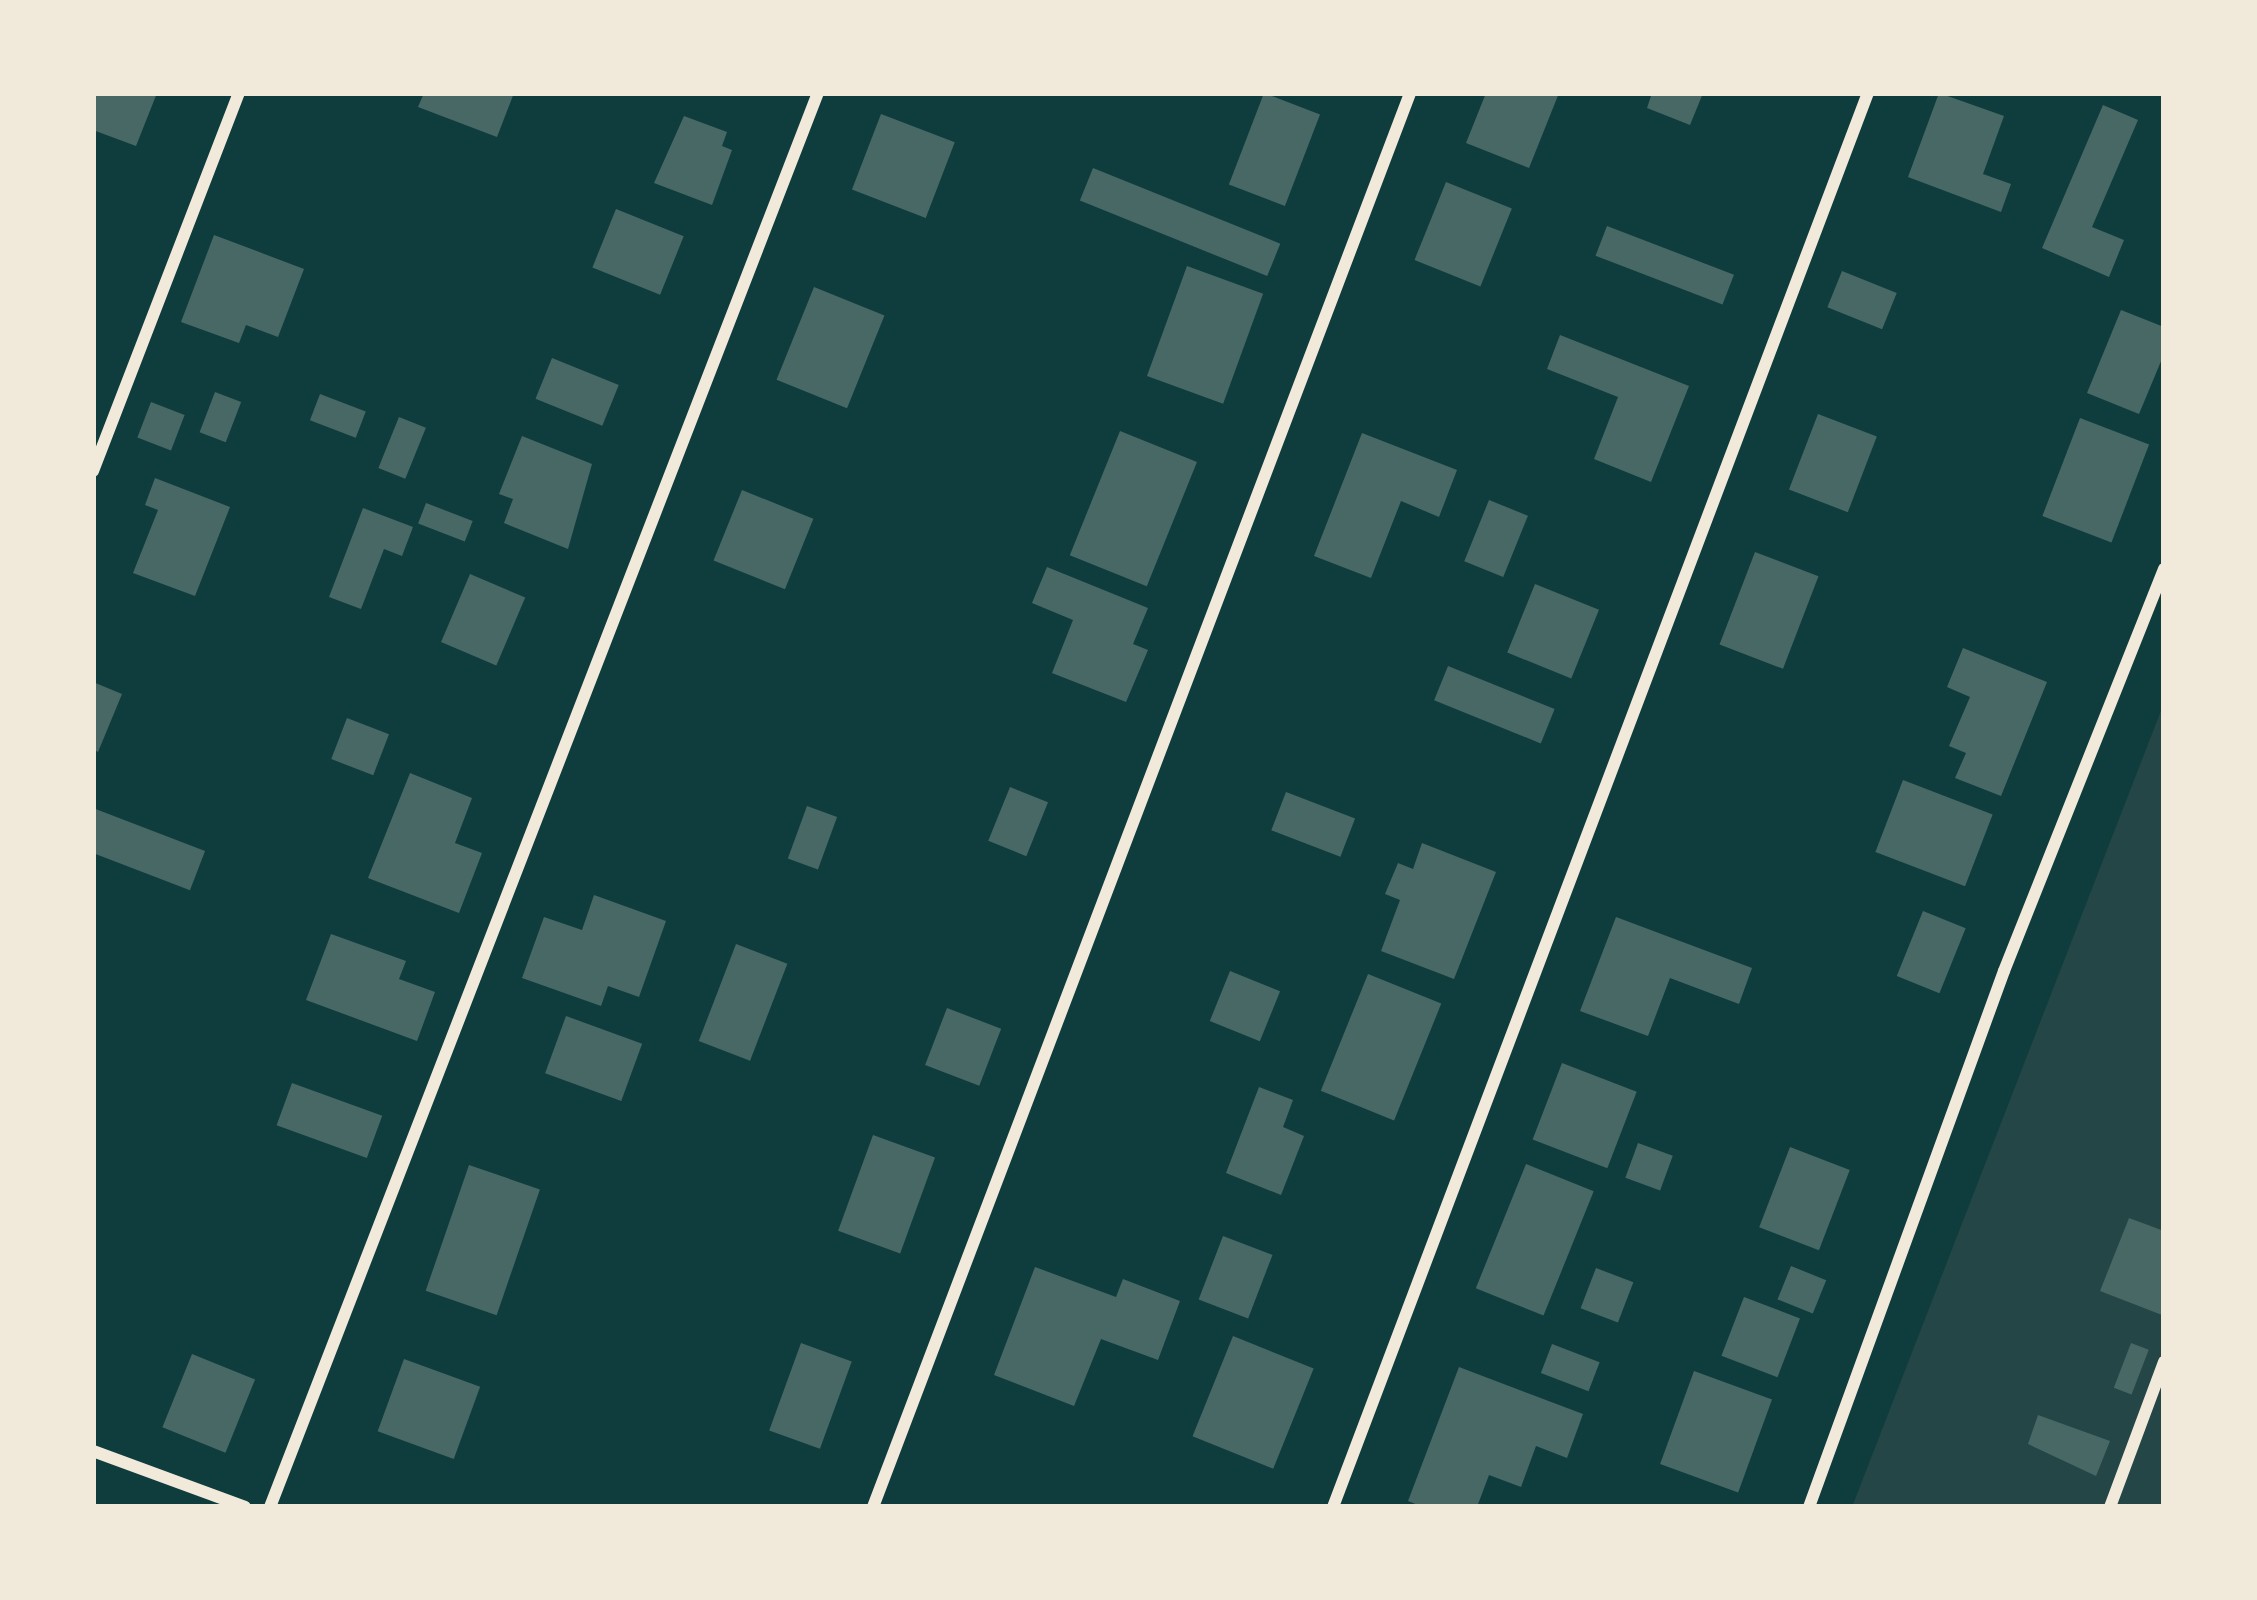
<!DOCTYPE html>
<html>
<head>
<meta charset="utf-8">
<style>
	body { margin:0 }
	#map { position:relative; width:2257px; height:1600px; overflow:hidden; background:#0f3d3e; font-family:"PT Sans",sans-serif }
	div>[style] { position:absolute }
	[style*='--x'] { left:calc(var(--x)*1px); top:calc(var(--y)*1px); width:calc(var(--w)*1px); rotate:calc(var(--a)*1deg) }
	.green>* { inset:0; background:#244646 }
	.building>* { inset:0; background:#486865; transform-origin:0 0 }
	.minor>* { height:12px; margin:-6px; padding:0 6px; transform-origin:6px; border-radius:6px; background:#f1e9da }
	span { translate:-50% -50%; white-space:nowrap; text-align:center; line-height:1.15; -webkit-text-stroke:10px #f1e9da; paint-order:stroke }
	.frame { position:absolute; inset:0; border:96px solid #f1e9da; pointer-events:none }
</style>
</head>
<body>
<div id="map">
	<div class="green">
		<div style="clip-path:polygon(2164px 703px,2164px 1507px,1852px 1507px)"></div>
	</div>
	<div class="building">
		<div style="clip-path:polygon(93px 93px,157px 93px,136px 146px,93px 130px)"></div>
		<div style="clip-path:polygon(424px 93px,514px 93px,497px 137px,418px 107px)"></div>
		<div style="left:1264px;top:93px;width:60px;height:98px;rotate:21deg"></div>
		<div style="clip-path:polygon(1486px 93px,1559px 93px,1529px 168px,1466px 143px)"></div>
		<div style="clip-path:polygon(1652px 93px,1703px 93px,1690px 125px,1647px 108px)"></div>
		<div style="clip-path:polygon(1939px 93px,2004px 116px,1983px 174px,2011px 184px,2001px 212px,1908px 177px)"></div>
		<div style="clip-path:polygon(2103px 105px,2138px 120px,2092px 227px,2124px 240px,2109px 277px,2042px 248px)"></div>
		<div style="left:881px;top:114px;width:79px;height:81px;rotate:21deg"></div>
		<div style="clip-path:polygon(684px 116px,727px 132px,722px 146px,732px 150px,712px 205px,654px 183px)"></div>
		<div style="left:1093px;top:168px;width:202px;height:35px;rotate:22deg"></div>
		<div style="left:1446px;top:182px;width:71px;height:84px;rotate:22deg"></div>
		<div style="left:616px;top:209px;width:73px;height:63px;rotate:22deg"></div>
		<div style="left:1607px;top:226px;width:136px;height:32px;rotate:21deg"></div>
		<div style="clip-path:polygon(214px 235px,304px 269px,278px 337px,246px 325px,239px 343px,181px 322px)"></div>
		<div style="left:1187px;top:266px;width:81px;height:117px;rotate:20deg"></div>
		<div style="left:1842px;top:271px;width:59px;height:39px;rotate:22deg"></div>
		<div style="left:814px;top:287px;width:76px;height:100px;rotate:22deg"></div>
		<div style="clip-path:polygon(2121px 310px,2164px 327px,2164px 354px,2139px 414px,2087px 393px)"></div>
		<div style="clip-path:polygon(1560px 335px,1689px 386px,1651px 482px,1594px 459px,1618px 397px,1547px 369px)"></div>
		<div style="left:552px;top:358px;width:72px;height:44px;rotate:22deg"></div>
		<div style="left:215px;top:392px;width:28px;height:43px;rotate:21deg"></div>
		<div style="left:320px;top:394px;width:49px;height:28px;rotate:21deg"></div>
		<div style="left:151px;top:402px;width:36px;height:38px;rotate:21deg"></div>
		<div style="left:1818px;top:414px;width:63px;height:81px;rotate:21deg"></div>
		<div style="left:399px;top:417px;width:29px;height:55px;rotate:22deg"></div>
		<div style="left:2080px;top:418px;width:74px;height:105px;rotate:21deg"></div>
		<div style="left:1120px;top:431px;width:83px;height:134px;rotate:22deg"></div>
		<div style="clip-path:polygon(1362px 433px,1457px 470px,1439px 517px,1401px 501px,1371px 578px,1314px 556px)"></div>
		<div style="clip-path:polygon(522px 436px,592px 464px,568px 549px,504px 523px,513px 499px,499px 494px)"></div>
		<div style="clip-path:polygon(155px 478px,230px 507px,195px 596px,133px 573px,158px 510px,145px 505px)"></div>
		<div style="left:742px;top:490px;width:77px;height:76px;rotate:22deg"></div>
		<div style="left:1489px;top:500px;width:42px;height:66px;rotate:22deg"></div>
		<div style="left:426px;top:503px;width:50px;height:22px;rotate:21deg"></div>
		<div style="clip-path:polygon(363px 508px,413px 527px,402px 556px,384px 549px,361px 609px,329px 597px)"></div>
		<div style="left:1755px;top:552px;width:68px;height:99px;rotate:21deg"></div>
		<div style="clip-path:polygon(1047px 567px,1148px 608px,1133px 644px,1148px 650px,1126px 702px,1052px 673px,1073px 620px,1032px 603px)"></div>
		<div style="left:470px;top:574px;width:60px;height:74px;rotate:23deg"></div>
		<div style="left:1535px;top:584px;width:69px;height:74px;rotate:22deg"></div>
		<div style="clip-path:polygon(1963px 648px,2047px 682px,2001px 796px,1955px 778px,1966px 753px,1949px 746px,1970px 697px,1947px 687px)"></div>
		<div style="left:1448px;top:666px;width:115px;height:37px;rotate:22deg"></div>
		<div style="clip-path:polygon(93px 682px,122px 694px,98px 752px,93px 749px)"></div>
		<div style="left:347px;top:718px;width:45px;height:44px;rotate:21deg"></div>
		<div style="clip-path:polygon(410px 773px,472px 798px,455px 843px,482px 853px,459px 913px,368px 878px)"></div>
		<div style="left:1903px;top:780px;width:96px;height:77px;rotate:21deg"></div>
		<div style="left:1010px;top:787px;width:41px;height:58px;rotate:22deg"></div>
		<div style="left:1286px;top:792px;width:74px;height:41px;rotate:21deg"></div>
		<div style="left:807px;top:806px;width:32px;height:56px;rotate:20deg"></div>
		<div style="left:93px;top:808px;width:120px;height:42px;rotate:21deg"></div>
		<div style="clip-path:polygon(1422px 843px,1496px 872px,1454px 979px,1381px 951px,1400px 900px,1385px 894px,1398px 863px,1413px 869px)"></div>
		<div style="clip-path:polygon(594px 895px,666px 921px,639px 997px,608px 986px,601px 1006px,522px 978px,544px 917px,582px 930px)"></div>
		<div style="left:1923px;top:911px;width:46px;height:70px;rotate:22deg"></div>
		<div style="clip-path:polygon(1616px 917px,1752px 968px,1739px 1004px,1670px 978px,1648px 1036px,1580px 1011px)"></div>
		<div style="clip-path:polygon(331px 934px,406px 961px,399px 979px,435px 992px,417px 1041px,306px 1000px)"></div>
		<div style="left:736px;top:944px;width:55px;height:104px;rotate:21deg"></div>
		<div style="left:1230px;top:971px;width:54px;height:54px;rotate:22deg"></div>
		<div style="left:1368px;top:974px;width:79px;height:126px;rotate:22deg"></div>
		<div style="left:947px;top:1008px;width:58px;height:61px;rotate:21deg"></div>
		<div style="left:566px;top:1016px;width:81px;height:61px;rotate:20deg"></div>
		<div style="left:1562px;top:1063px;width:80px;height:82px;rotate:21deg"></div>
		<div style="left:292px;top:1083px;width:96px;height:45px;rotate:20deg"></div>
		<div style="clip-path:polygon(1259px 1087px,1293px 1100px,1283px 1127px,1304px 1136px,1281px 1195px,1226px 1173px)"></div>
		<div style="left:873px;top:1135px;width:66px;height:102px;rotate:20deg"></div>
		<div style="left:1638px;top:1143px;width:37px;height:37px;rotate:20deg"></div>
		<div style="left:1790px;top:1147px;width:64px;height:86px;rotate:21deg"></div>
		<div style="left:1526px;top:1164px;width:73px;height:134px;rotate:22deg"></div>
		<div style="left:469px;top:1165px;width:75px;height:133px;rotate:19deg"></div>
		<div style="clip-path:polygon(2129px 1218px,2164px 1231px,2162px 1315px,2100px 1291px)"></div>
		<div style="left:1223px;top:1236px;width:53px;height:68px;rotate:21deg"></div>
		<div style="left:1791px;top:1266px;width:38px;height:36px;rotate:22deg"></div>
		<div style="clip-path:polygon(1035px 1267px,1116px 1297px,1123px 1279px,1180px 1301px,1158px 1360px,1101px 1339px,1074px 1406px,994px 1375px)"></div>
		<div style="left:1596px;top:1268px;width:40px;height:43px;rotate:21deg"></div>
		<div style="left:1744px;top:1297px;width:60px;height:63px;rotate:21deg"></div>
		<div style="left:1233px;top:1336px;width:87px;height:108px;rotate:22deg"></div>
		<div style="left:801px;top:1343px;width:54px;height:93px;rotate:20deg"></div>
		<div style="left:2131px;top:1343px;width:19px;height:48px;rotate:21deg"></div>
		<div style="left:1552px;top:1344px;width:51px;height:31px;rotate:21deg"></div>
		<div style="left:192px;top:1354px;width:68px;height:79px;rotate:22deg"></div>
		<div style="left:404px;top:1359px;width:81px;height:77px;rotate:20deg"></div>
		<div style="clip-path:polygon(1459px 1367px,1583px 1414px,1567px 1458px,1536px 1446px,1521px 1487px,1489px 1475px,1477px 1507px,1423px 1507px,1408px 1501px)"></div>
		<div style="left:1694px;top:1371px;width:83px;height:99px;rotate:20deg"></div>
		<div style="clip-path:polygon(2038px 1415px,2110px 1441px,2096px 1476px,2028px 1444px)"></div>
	</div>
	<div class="minor">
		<div style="--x:93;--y:471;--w:405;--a:-68.9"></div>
		<div style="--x:93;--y:1451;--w:162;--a:20.2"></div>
		<div style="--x:270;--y:1507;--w:1516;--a:-68.82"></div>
		<div style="--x:873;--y:1507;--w:1513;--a:-69.2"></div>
		<div style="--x:1333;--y:1507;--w:1512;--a:-69.28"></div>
		<div style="--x:1809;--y:1507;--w:570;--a:-70.01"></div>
		<div style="--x:2004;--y:971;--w:433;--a:-68.3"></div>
		<div style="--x:2110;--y:1507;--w:155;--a:-69.6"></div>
	</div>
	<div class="frame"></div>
</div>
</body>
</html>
